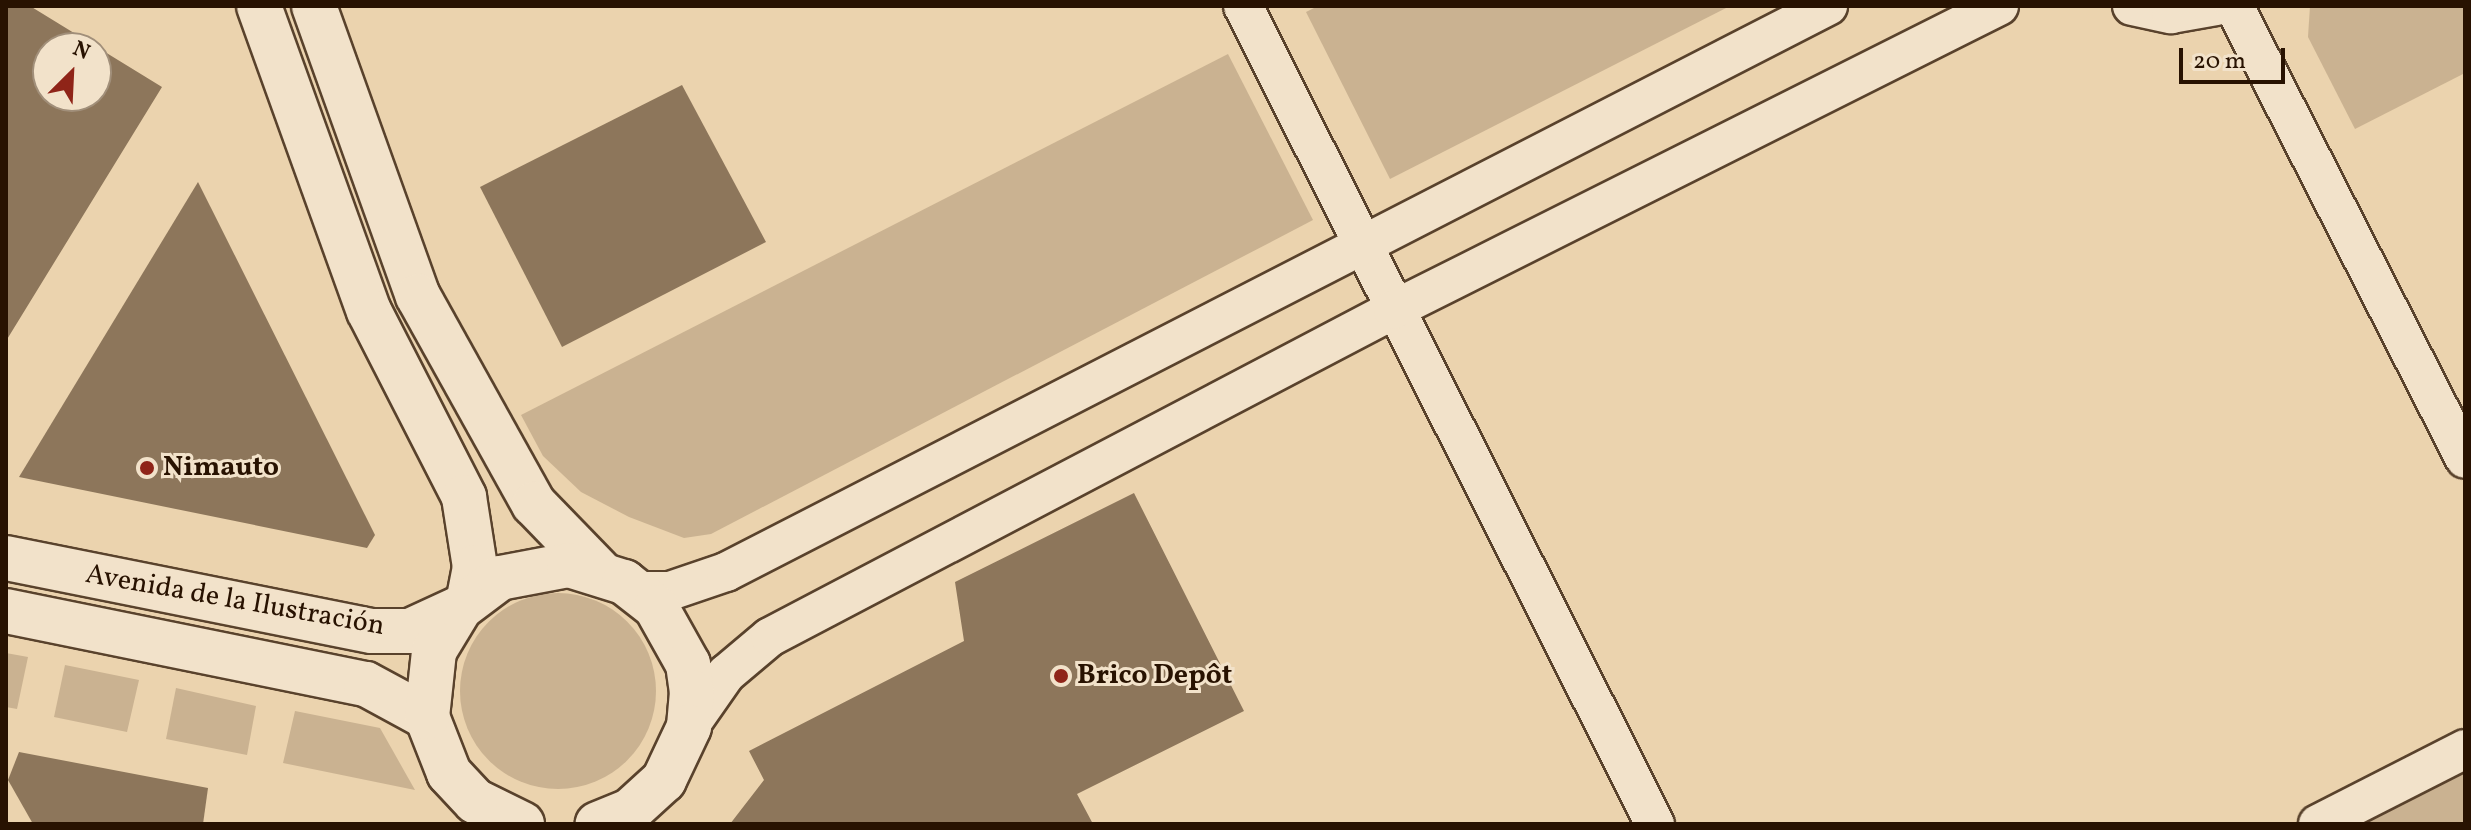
<!DOCTYPE html>
<meta charset="utf-8">
<style>
body{margin:0}
#map{position:relative;width:2471px;height:830px;overflow:hidden;background:#ebd3ae;font-family:Vollkorn,serif}
div>[style]{position:absolute}
[style*='--x']{left:calc(var(--x)*1px);top:calc(var(--y)*1px);width:calc(var(--w)*1px);rotate:calc(var(--a)*1deg)}
.green>*{inset:0;background:#cab291}
.round{border-radius:50%}
.building>*{inset:0;background:#8d765b}
.roads{filter:drop-shadow(2px 0 #59422c) drop-shadow(-2px 0 #59422c) drop-shadow(0 2px #59422c) drop-shadow(0 -2px #59422c)}
.minor>*{height:38px;margin:-19px;padding:0 19px;transform-origin:19px;border-radius:19px;background:#f2e2ca}
.tertiary>*{height:44px;margin:-22px;padding:0 22px;transform-origin:22px;border-radius:22px;background:#f2e2ca}
.dots>*{width:22px;height:22px;translate:-50% -50%;box-sizing:border-box;border:4px solid #f2e2ca;border-radius:50%}
span{translate:-50% -50%;white-space:nowrap;text-align:center;line-height:1.15;-webkit-text-stroke:6px #f2e2ca;paint-order:stroke}
.poi-label{font-size:28px;color:#281201;font-weight:700}
.left{translate:0 -50%;text-align:left}
.street-label{font-size:28px;color:#281201}
.frame{position:absolute;inset:0;border:8px solid #281201;pointer-events:none}
.north{position:absolute;left:32px;top:32px;width:80px;height:80px;box-sizing:border-box;background:#f2e2ca;border:2px solid #a18f7a;border-radius:50%;rotate:24deg;font-size:22px;font-weight:700;line-height:32px;text-align:center;color:#281201}
.north::after{content:'';display:block;margin:auto;width:28px;height:36px;background:#8f2418;clip-path:polygon(50% 0,100% 100%,50% 72%,0 100%)}
.scale{position:absolute;left:2179px;top:48px;width:106px;height:36px;box-sizing:border-box;border:4px solid #281201;border-top:0;padding-left:10px;font-size:24px;line-height:28px;white-space:nowrap;color:#281201;-webkit-text-stroke:6px #f2e2ca;paint-order:stroke}
</style>
<div id="map">
<div class="green">
<div style="clip-path:polygon(1318px 6px,1730px 6px,1390px 179px,1306px 12px)"></div>
<div style="clip-path:polygon(2310px 6px,2465px 6px,2465px 73px,2355px 129px,2308px 37px)"></div>
<div style="clip-path:polygon(1228px 54px,1313px 220px,711px 534px,684px 538px,629px 517px,581px 492px,543px 456px,521px 415px)"></div>
<div class="round" style="left:460px;top:593px;width:196px;height:196px"></div>
<div style="clip-path:polygon(6px 653px,28px 657px,17px 709px,6px 707px)"></div>
<div style="clip-path:polygon(65px 665px,139px 680px,127px 732px,54px 717px)"></div>
<div style="clip-path:polygon(176px 688px,256px 706px,247px 755px,166px 739px)"></div>
<div style="clip-path:polygon(295px 711px,380px 728px,415px 790px,283px 763px)"></div>
<div style="clip-path:polygon(2465px 772px,2465px 824px,2363px 824px)"></div>
</div>
<div class="building">
<div style="clip-path:polygon(evenodd,6px 6px,30px 6px,162px 87px,6px 341px,6px 6px,48px 48px,96px 48px,96px 96px,48px 96px,48px 48px)"></div>
<div style="clip-path:polygon(682px 85px,766px 242px,562px 347px,480px 187px)"></div>
<div style="clip-path:polygon(198px 182px,375px 535px,367px 548px,19px 477px)"></div>
<div style="clip-path:polygon(1134px 493px,1244px 711px,1077px 794px,1093px 824px,730px 824px,764px 780px,749px 751px,964px 641px,955px 582px)"></div>
<div style="clip-path:polygon(19px 752px,208px 788px,203px 824px,33px 824px,8px 780px)"></div>
</div>
<div class="roads">
<div class="minor">
<div style="--x:1243;--y:6;--w:916;--a:63.27"></div>
<div style="--x:2132;--y:6;--w:40;--a:12"></div>
<div style="--x:2171;--y:14;--w:46;--a:-10.1"></div>
<div style="--x:2234;--y:6;--w:508;--a:62.98"></div>
<div style="--x:638;--y:591;--w:32;--a:0"></div>
<div style="--x:670;--y:591;--w:59;--a:-18.7"></div>
<div style="--x:726;--y:572;--w:1239;--a:-27.19"></div>
<div style="--x:689;--y:727;--w:65;--a:-55.1"></div>
<div style="--x:726;--y:674;--w:57;--a:-40.1"></div>
<div style="--x:770;--y:637;--w:704;--a:-27.69"></div>
<div style="--x:1393;--y:310;--w:678;--a:-26.64"></div>
<div style="--x:2318;--y:824;--w:165;--a:-27"></div>
</div>
<div class="tertiary">
<div style="--x:259;--y:6;--w:324;--a:70.2"></div>
<div style="--x:369;--y:311;--w:209;--a:62.9"></div>
<div style="--x:464;--y:497;--w:71;--a:81.1"></div>
<div style="--x:475;--y:567;--w:33;--a:101"></div>
<div style="--x:314;--y:6;--w:308;--a:70.3"></div>
<div style="--x:418;--y:296;--w:238;--a:60.9"></div>
<div style="--x:534;--y:504;--w:93;--a:45.9"></div>
<div style="--x:6;--y:558;--w:373;--a:11.3"></div>
<div style="--x:372;--y:631;--w:38;--a:0"></div>
<div style="--x:410;--y:631;--w:55;--a:-24.7"></div>
<div style="--x:6;--y:611;--w:367;--a:11.5"></div>
<div style="--x:366;--y:684;--w:69;--a:28.4"></div>
<div style="--x:522;--y:824;--w:52;--a:-153.9"></div>
<div style="--x:475;--y:801;--w:38;--a:-133"></div>
<div style="--x:449;--y:773;--w:60;--a:-111.4"></div>
<div style="--x:427;--y:717;--w:66;--a:-83.9"></div>
<div style="--x:434;--y:651;--w:50;--a:-58.8"></div>
<div style="--x:460;--y:608;--w:50;--a:-36.9"></div>
<div style="--x:500;--y:578;--w:70;--a:-10.7"></div>
<div style="--x:569;--y:565;--w:58;--a:17.2"></div>
<div style="--x:624;--y:582;--w:41;--a:38"></div>
<div style="--x:656;--y:607;--w:65;--a:60.7"></div>
<div style="--x:688;--y:664;--w:28;--a:82"></div>
<div style="--x:692;--y:692;--w:35;--a:95"></div>
<div style="--x:689;--y:727;--w:59;--a:115.3"></div>
<div style="--x:664;--y:780;--w:46;--a:137.6"></div>
<div style="--x:630;--y:811;--w:35;--a:158"></div>
</div>
</div>
<div class="dots">
<div style="left:147px;top:468px;background:#8f2418"></div>
<div style="left:1061px;top:676px;background:#8f2418"></div>
</div>
<div class="poi-label">
<span class="left" style="left:163px;top:468px">Nimauto</span>
<span class="left" style="left:1077px;top:676px">Brico Depôt</span>
</div>
<div class="street-label">
<span style="left:235px;top:601px;rotate:10deg">Avenida de la Ilustración</span>
</div>
<div class="frame"></div>
<div class="north">N</div>
<div class="scale">20 m</div>
</div>
